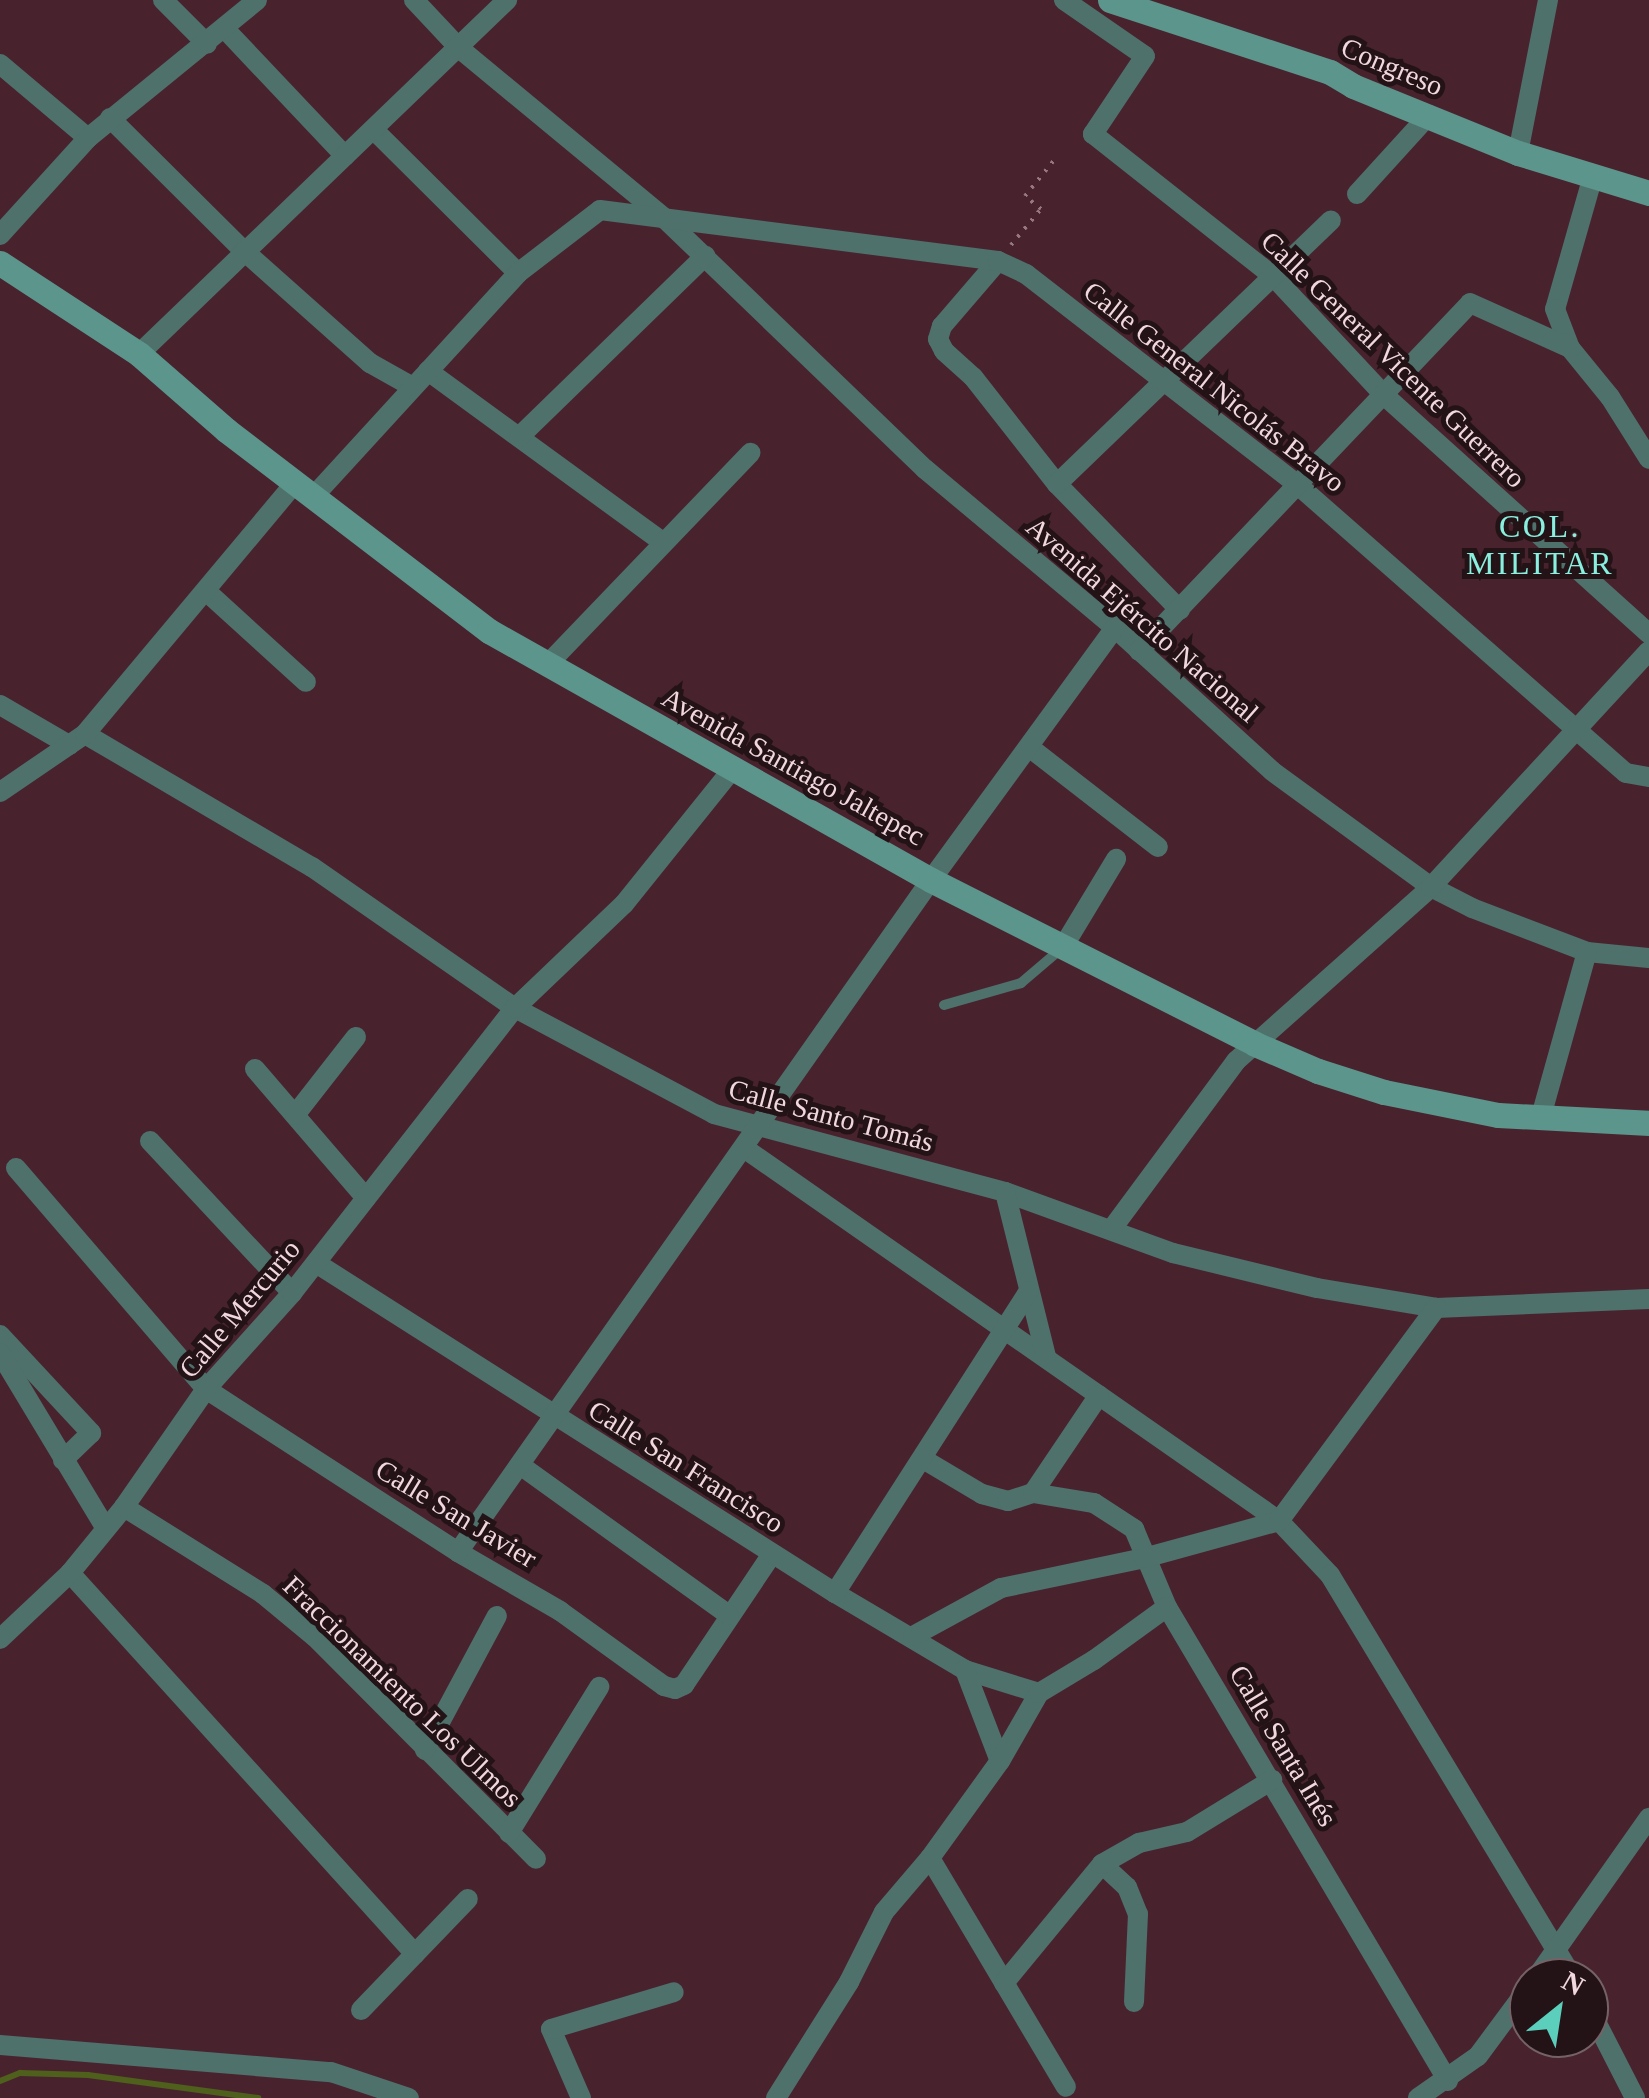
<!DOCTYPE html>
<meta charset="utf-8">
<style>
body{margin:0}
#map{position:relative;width:1649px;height:2098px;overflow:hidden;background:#48232e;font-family:Georgia,serif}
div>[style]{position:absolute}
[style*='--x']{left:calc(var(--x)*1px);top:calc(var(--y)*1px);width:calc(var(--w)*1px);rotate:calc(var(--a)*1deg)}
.stream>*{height:6px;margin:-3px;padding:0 3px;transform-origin:3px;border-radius:3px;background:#4f5f1c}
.path>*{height:4px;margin-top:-2px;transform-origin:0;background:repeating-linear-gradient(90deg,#977880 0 2.5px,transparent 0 10.5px)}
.lane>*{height:10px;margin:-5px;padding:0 5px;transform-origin:5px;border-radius:5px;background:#4e716b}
.street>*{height:20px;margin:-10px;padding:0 10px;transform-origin:10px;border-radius:10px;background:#4e716b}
.secondary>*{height:25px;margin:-12.5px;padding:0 12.5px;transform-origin:12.5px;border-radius:12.5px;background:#5c958b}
span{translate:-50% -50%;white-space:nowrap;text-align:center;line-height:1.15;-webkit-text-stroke:10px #231317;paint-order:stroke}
.street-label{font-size:28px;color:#f1d8de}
.quarter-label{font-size:32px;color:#89f0df;letter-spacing:2.5px}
.north{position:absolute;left:1509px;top:1958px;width:100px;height:100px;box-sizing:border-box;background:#231317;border:2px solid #756267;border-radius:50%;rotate:30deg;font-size:28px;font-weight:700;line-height:40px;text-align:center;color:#f1d8de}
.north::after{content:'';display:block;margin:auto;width:35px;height:45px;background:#5bcebc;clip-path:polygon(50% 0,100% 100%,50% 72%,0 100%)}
</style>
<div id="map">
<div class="stream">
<div style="--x:0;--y:2081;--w:22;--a:-22"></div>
<div style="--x:20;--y:2073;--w:68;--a:1.7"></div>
<div style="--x:88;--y:2075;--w:172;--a:7.7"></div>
</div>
<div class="path">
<div style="--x:1011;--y:245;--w:47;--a:-50.2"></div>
<div style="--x:1041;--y:209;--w:21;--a:-141"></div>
<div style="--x:1025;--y:196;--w:48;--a:-51"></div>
</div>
<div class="lane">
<div style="--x:944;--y:1005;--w:80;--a:-15.9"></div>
<div style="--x:1021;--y:983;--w:54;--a:-40.5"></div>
</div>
<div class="street">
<div style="--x:163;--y:0;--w:62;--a:45"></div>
<div style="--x:414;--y:0;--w:66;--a:46.8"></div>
<div style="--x:459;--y:48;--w:265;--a:39.6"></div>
<div style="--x:663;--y:217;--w:364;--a:43.9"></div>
<div style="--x:925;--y:469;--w:248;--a:39.9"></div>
<div style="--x:1115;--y:628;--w:212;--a:42.3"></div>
<div style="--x:1272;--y:771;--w:197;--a:36.1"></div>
<div style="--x:1431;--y:887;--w:46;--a:27.1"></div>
<div style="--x:1472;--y:908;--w:123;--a:20.9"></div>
<div style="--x:1587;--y:952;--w:62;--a:5.5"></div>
<div style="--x:1064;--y:0;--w:98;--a:34.7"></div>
<div style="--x:1145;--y:56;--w:94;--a:123.7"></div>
<div style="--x:1093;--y:134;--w:229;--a:38.3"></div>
<div style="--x:1273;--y:276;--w:164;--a:47"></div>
<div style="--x:1385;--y:396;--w:355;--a:42"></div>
<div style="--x:224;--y:28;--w:176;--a:46.6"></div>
<div style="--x:0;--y:64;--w:115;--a:40.1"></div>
<div style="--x:110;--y:118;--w:187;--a:44.8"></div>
<div style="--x:243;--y:250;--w:170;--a:41.7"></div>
<div style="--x:370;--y:363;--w:49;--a:29.2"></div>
<div style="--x:374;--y:130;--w:203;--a:44.8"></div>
<div style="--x:1518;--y:153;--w:156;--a:-78.9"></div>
<div style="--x:1593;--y:176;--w:138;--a:105.9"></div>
<div style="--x:1555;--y:309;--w:42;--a:69"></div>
<div style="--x:1570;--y:348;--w:63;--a:50.8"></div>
<div style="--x:1610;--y:397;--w:73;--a:57.8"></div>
<div style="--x:1357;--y:194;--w:107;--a:-47.7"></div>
<div style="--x:0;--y:235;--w:131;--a:-47.8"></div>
<div style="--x:88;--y:138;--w:218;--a:-39.2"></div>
<div style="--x:998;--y:261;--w:86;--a:130.7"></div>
<div style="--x:942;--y:326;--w:14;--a:107"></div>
<div style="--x:938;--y:339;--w:13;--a:63"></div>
<div style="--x:944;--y:351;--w:39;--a:42"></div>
<div style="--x:973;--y:377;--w:136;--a:51.9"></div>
<div style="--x:1057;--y:484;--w:176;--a:45.7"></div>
<div style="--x:139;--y:354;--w:511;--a:-43.89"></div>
<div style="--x:428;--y:371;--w:288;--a:36.1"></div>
<div style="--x:519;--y:437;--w:260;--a:-44.2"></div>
<div style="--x:1057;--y:484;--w:380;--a:-43.9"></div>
<div style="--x:312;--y:498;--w:305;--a:-47.5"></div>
<div style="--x:518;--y:273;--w:103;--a:-37.5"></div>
<div style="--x:600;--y:210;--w:401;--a:7.3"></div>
<div style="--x:998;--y:261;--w:31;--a:25"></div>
<div style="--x:1026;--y:274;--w:346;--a:37.8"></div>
<div style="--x:1299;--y:486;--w:435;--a:41.3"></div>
<div style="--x:1626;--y:773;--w:23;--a:10"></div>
<div style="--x:206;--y:591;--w:135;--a:42.3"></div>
<div style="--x:1139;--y:651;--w:480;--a:-46.4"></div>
<div style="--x:1470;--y:303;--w:110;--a:24.2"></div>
<div style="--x:547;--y:665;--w:294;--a:-46.2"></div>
<div style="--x:0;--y:705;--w:80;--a:30.1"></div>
<div style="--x:85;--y:734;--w:263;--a:30.4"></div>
<div style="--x:312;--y:867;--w:247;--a:34.8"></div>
<div style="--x:515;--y:1008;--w:225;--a:28"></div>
<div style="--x:714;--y:1114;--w:301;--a:15"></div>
<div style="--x:1005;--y:1192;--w:179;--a:20"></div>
<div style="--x:1173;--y:1253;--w:148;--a:13.7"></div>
<div style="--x:1317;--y:1288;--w:121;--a:9.5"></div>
<div style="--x:1436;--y:1308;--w:213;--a:-2.4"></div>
<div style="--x:1029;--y:747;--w:163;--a:37.8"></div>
<div style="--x:0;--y:792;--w:103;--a:-34.3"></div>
<div style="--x:85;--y:734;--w:326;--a:-50.1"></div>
<div style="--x:1063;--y:947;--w:103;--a:-58.9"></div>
<div style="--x:255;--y:1069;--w:170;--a:49.3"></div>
<div style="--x:295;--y:1115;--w:99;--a:-52"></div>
<div style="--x:1540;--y:1120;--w:174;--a:-74.4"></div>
<div style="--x:150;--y:1141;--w:208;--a:46.9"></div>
<div style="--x:744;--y:1148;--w:652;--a:34.88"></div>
<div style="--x:1279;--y:1521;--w:74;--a:46.6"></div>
<div style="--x:1330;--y:1575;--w:471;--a:58.9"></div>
<div style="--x:16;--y:1168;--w:291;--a:49.3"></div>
<div style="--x:206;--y:1389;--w:300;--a:32.9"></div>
<div style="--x:458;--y:1552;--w:118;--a:30"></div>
<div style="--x:560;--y:1611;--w:128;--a:35.8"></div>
<div style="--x:664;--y:1686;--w:11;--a:15"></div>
<div style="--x:675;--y:1689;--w:10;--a:-24"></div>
<div style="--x:684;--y:1685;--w:158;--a:-56.1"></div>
<div style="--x:1005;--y:1192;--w:170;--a:76"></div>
<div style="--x:1111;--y:1230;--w:210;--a:-53.5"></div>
<div style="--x:1236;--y:1061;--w:261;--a:-41.7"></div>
<div style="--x:1431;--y:887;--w:321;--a:-47.3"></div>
<div style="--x:316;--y:1263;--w:615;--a:32.45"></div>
<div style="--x:835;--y:1593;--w:151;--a:30.6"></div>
<div style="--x:965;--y:1670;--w:77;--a:17.3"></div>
<div style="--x:0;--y:1335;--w:134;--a:47.1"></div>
<div style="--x:91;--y:1433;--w:39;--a:136"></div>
<div style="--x:0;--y:1353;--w:203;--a:58.9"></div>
<div style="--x:923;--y:1459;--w:69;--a:30.7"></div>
<div style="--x:982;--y:1494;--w:27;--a:15"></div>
<div style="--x:1008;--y:1501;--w:26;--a:-18"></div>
<div style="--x:1033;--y:1493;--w:62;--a:9.3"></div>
<div style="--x:1094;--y:1503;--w:48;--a:33"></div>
<div style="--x:1134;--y:1529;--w:85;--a:67.1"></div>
<div style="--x:1167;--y:1607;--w:551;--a:59.34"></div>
<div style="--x:520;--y:1465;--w:257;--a:35.7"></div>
<div style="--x:1033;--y:1493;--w:118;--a:-56"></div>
<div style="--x:124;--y:1507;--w:164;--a:32"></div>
<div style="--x:263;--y:1594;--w:67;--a:39.6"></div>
<div style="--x:315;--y:1637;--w:313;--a:45.1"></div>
<div style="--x:458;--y:1552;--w:822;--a:-54.86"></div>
<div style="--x:931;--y:880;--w:312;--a:-53.9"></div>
<div style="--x:70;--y:1573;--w:514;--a:47.84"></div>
<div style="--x:835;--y:1593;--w:359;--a:-57.3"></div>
<div style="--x:913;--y:1636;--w:100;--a:-28.6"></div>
<div style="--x:1001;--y:1588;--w:146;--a:-11.8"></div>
<div style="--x:1144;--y:1558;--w:140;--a:-15.3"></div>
<div style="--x:1279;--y:1521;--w:265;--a:-53.6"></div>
<div style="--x:0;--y:1639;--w:96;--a:-43.3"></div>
<div style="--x:70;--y:1573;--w:85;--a:-50.7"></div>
<div style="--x:124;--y:1507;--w:144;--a:-55.2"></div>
<div style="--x:206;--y:1389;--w:129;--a:-48.1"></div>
<div style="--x:292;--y:1293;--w:362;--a:-52"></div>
<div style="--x:515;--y:1008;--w:151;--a:-43.7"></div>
<div style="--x:624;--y:904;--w:176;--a:-51.2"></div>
<div style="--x:965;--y:1670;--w:97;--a:69"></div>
<div style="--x:425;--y:1750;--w:152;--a:-61.8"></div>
<div style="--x:509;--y:1833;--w:172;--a:-58.3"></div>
<div style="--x:930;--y:1858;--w:266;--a:59.3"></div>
<div style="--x:1102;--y:1864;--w:34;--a:43"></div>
<div style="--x:1127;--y:1887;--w:29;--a:68"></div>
<div style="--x:1138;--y:1914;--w:88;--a:92.6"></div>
<div style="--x:1536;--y:1978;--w:196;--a:-54.8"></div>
<div style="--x:1004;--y:1983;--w:154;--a:-50.5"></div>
<div style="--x:1102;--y:1864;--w:43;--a:-29.6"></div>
<div style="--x:1139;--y:1843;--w:49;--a:-12.9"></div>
<div style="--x:1187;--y:1832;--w:100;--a:-31.5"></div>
<div style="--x:1589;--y:2008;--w:101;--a:62.9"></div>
<div style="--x:361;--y:2010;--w:154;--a:-46.1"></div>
<div style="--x:0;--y:2045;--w:332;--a:4.7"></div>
<div style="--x:331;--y:2072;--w:82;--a:18.4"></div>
<div style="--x:581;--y:2098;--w:75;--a:-113.5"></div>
<div style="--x:551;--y:2029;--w:128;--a:-16.7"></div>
<div style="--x:776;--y:2098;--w:137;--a:-57.8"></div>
<div style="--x:849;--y:1982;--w:78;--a:-63.4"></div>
<div style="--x:884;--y:1912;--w:71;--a:-49.6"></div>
<div style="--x:930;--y:1858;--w:120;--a:-54.2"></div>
<div style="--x:1000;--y:1761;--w:78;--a:-60.2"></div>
<div style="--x:1039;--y:1693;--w:64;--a:-31"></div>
<div style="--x:1094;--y:1660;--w:90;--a:-36"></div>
<div style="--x:1418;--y:2098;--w:73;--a:-35"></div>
<div style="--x:1478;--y:2056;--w:86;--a:-53.5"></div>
</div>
<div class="secondary">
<div style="--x:1110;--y:0;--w:231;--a:18.1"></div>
<div style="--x:1330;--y:72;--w:27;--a:31"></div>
<div style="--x:1353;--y:86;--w:178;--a:22.1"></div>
<div style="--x:1518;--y:153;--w:137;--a:17"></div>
<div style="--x:0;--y:263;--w:166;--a:33.2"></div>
<div style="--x:139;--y:354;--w:116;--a:41.1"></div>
<div style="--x:226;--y:430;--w:331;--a:37.4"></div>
<div style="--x:489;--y:631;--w:507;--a:29.39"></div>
<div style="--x:931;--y:880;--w:363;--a:26.8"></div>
<div style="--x:1255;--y:1044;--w:69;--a:23.2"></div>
<div style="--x:1318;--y:1071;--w:69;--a:17.7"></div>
<div style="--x:1384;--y:1092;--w:116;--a:11.4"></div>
<div style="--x:1498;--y:1115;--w:151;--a:3"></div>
</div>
<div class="street-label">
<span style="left:1392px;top:67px;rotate:23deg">Congreso</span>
<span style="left:1393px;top:360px;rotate:44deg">Calle General Vicente Guerrero</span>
<span style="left:1214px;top:387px;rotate:38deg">Calle General Nicolás Bravo</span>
<span style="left:1142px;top:620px;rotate:41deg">Avenida Ejército Nacional</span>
<span style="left:793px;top:767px;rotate:29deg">Avenida Santiago Jaltepec</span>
<span style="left:831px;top:1116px;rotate:15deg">Calle Santo Tomás</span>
<span style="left:240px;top:1309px;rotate:-50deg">Calle Mercurio</span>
<span style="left:686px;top:1467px;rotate:32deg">Calle San Francisco</span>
<span style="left:456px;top:1514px;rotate:31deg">Calle San Javier</span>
<span style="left:402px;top:1692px;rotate:44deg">Fraccionamiento Los Ulmos</span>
<span style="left:1283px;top:1746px;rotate:59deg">Calle Santa Inés</span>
</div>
<div class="quarter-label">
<span style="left:1540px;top:545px">COL.<br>MILITAR</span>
</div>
<div class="north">N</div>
</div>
